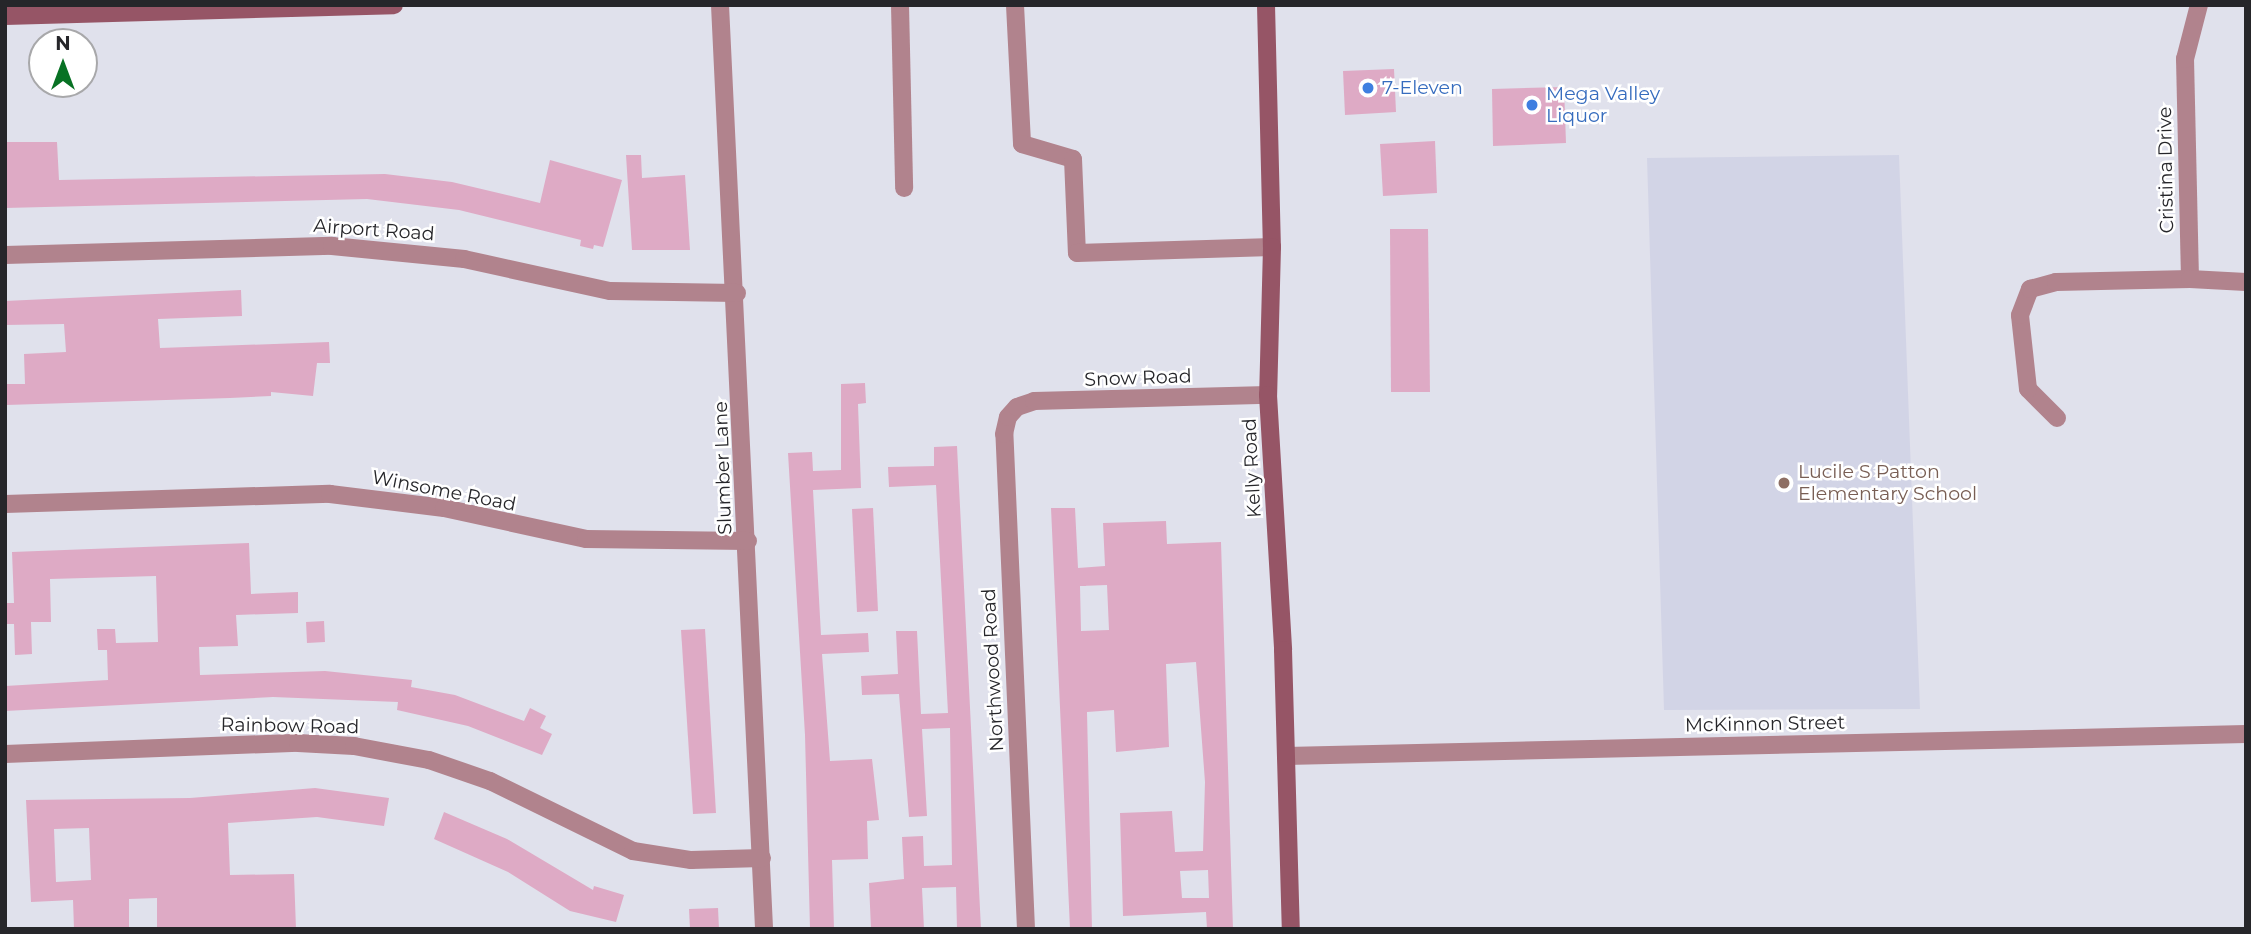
<!DOCTYPE html>
<style>
body{margin:0}
#map{position:relative;width:2251px;height:934px;overflow:hidden;background:#e0e1ec;font-family:Montserrat,sans-serif}
div>[style]{position:absolute}
[style*='--x']{left:calc(var(--x)*1px);top:calc(var(--y)*1px);width:calc(var(--w)*1px);rotate:calc(var(--a)*1deg)}
.built>*{inset:0;background:#d2d4e6}
.building>*{inset:0;background:#deaac5}
.street>*{height:18px;margin:-9px;padding:0 9px;transform-origin:9px;border-radius:9px;background:#b1838d}
.secondary>*{height:18px;margin:-9px;padding:0 9px;transform-origin:9px;border-radius:9px;background:#965566}
.dots>*{width:19px;height:19px;translate:-50% -50%;box-sizing:border-box;border:4px solid #fff;border-radius:50%}
span{translate:-50% -50%;white-space:nowrap;text-align:center;line-height:1.15;-webkit-text-stroke:5px #fff;paint-order:stroke}
.shop-label{font-size:19px;color:#366cbe}
.left{translate:0 -50%;text-align:left}
.street-label{font-size:19px;color:#26262a}
.education-label{font-size:19px;color:#785e54}
.frame{position:absolute;inset:0;border:7px solid #26262a;pointer-events:none}
.north{position:absolute;left:28px;top:28px;width:70px;height:70px;box-sizing:border-box;background:#fff;border:2px solid #a8a8aa;border-radius:50%;rotate:0deg;font-size:19px;font-weight:700;line-height:28px;text-align:center;color:#26262a}
.north::after{content:'';display:block;margin:auto;width:24px;height:32px;background:#087224;clip-path:polygon(50% 0,100% 100%,50% 72%,0 100%)}
</style>
<div id="map">
<div class="built">
<div style="clip-path:polygon(1899px 155px,1920px 709px,1664px 710px,1647px 158px)"></div>
</div>
<div class="building">
<div style="clip-path:polygon(1394px 69px,1396px 112px,1345px 115px,1343px 71px)"></div>
<div style="clip-path:polygon(1564px 87px,1566px 143px,1493px 146px,1492px 89px)"></div>
<div style="clip-path:polygon(1435px 141px,1437px 193px,1383px 196px,1380px 144px)"></div>
<div style="clip-path:polygon(5px 142px,57px 142px,59px 180px,385px 174px,452px 182px,540px 203px,550px 160px,622px 180px,603px 247px,594px 245px,593px 249px,580px 246px,581px 240px,459px 210px,367px 199px,5px 208px)"></div>
<div style="clip-path:polygon(626px 155px,641px 155px,642px 178px,685px 175px,690px 250px,632px 250px)"></div>
<div style="clip-path:polygon(1390px 229px,1428px 229px,1430px 392px,1391px 392px)"></div>
<div style="clip-path:polygon(241px 290px,242px 316px,158px 319px,160px 348px,329px 342px,330px 363px,317px 363px,313px 396px,271px 392px,271px 396px,230px 398px,6px 405px,5px 384px,25px 384px,24px 354px,66px 352px,64px 324px,5px 325px,5px 301px)"></div>
<div style="clip-path:polygon(865px 383px,866px 403px,858px 404px,861px 488px,813px 490px,821px 635px,868px 633px,869px 652px,822px 654px,830px 761px,872px 759px,879px 820px,867px 821px,868px 859px,832px 860px,834px 929px,810px 929px,805px 735px,788px 453px,812px 452px,813px 471px,841px 470px,841px 384px)"></div>
<div style="clip-path:polygon(957px 446px,981px 929px,957px 929px,956px 887px,922px 888px,924px 929px,871px 929px,869px 883px,904px 879px,902px 837px,923px 836px,924px 866px,952px 865px,950px 728px,922px 729px,927px 816px,909px 817px,899px 694px,862px 695px,861px 676px,898px 674px,896px 631px,917px 631px,921px 714px,948px 713px,936px 485px,889px 487px,888px 467px,934px 466px,934px 447px)"></div>
<div style="clip-path:polygon(873px 508px,878px 611px,857px 612px,852px 509px)"></div>
<div style="clip-path:polygon(evenodd,1051px 508px,1075px 508px,1078px 568px,1105px 566px,1103px 523px,1166px 521px,1167px 544px,1221px 542px,1233px 929px,1207px 929px,1206px 912px,1123px 916px,1120px 813px,1172px 811px,1175px 852px,1203px 851px,1205px 782px,1196px 662px,1166px 664px,1169px 747px,1116px 752px,1114px 710px,1087px 712px,1092px 929px,1070px 929px,1051px 508px,1107px 585px,1109px 630px,1081px 631px,1080px 586px,1107px 585px,1051px 508px,1208px 870px,1209px 898px,1182px 898px,1180px 871px,1208px 870px)"></div>
<div style="clip-path:polygon(249px 543px,251px 594px,298px 592px,298px 613px,236px 615px,238px 646px,199px 647px,200px 675px,325px 671px,412px 680px,411px 687px,455px 695px,524px 721px,530px 708px,546px 716px,540px 728px,552px 734px,542px 755px,468px 726px,397px 710px,398px 702px,273px 697px,5px 711px,5px 686px,108px 680px,107px 650px,98px 650px,97px 629px,115px 629px,116px 643px,158px 642px,156px 576px,50px 579px,51px 622px,31px 622px,32px 654px,15px 655px,14px 624px,5px 624px,5px 603px,14px 603px,12px 552px)"></div>
<div style="clip-path:polygon(324px 621px,325px 642px,307px 643px,306px 622px)"></div>
<div style="clip-path:polygon(705px 629px,716px 813px,693px 814px,681px 630px)"></div>
<div style="clip-path:polygon(evenodd,315px 788px,389px 798px,384px 826px,317px 817px,228px 823px,230px 875px,294px 874px,296px 929px,157px 929px,157px 898px,129px 899px,129px 929px,74px 929px,73px 900px,31px 902px,26px 800px,190px 798px,315px 788px,89px 828px,91px 880px,56px 882px,54px 829px,89px 828px)"></div>
<div style="clip-path:polygon(444px 812px,507px 839px,593px 890px,594px 886px,624px 895px,616px 922px,570px 911px,508px 872px,434px 839px)"></div>
<div style="clip-path:polygon(718px 908px,719px 929px,690px 929px,689px 909px)"></div>
</div>
<div class="street">
<div style="--x:720;--y:5;--w:925;--a:87.27"></div>
<div style="--x:900;--y:5;--w:183;--a:88.7"></div>
<div style="--x:1015;--y:5;--w:139;--a:87.1"></div>
<div style="--x:1022;--y:144;--w:53;--a:16.4"></div>
<div style="--x:1073;--y:159;--w:94;--a:87.6"></div>
<div style="--x:1077;--y:253;--w:195;--a:-1.8"></div>
<div style="--x:5;--y:255;--w:327;--a:-1.6"></div>
<div style="--x:332;--y:246;--w:133;--a:5.6"></div>
<div style="--x:464;--y:259;--w:149;--a:12.4"></div>
<div style="--x:610;--y:291;--w:127;--a:0.9"></div>
<div style="--x:2190;--y:279;--w:220;--a:-91.3"></div>
<div style="--x:2185;--y:59;--w:56;--a:-75.5"></div>
<div style="--x:2057;--y:418;--w:41;--a:-135"></div>
<div style="--x:2028;--y:389;--w:74;--a:-96.2"></div>
<div style="--x:2020;--y:315;--w:28;--a:-69"></div>
<div style="--x:2030;--y:289;--w:27;--a:-15"></div>
<div style="--x:2056;--y:282;--w:134;--a:-1.3"></div>
<div style="--x:2190;--y:279;--w:56;--a:3.1"></div>
<div style="--x:5;--y:504;--w:325;--a:-1.8"></div>
<div style="--x:330;--y:494;--w:115;--a:7"></div>
<div style="--x:444;--y:508;--w:145;--a:12.3"></div>
<div style="--x:586;--y:539;--w:162;--a:0.7"></div>
<div style="--x:5;--y:754;--w:293;--a:-2.2"></div>
<div style="--x:298;--y:743;--w:56;--a:3.1"></div>
<div style="--x:354;--y:746;--w:76;--a:10.6"></div>
<div style="--x:429;--y:760;--w:65;--a:19"></div>
<div style="--x:490;--y:781;--w:159;--a:26.1"></div>
<div style="--x:633;--y:851;--w:59;--a:8.8"></div>
<div style="--x:691;--y:860;--w:71;--a:-1.6"></div>
<div style="--x:1286;--y:756;--w:960;--a:-1.31"></div>
<div style="--x:1026;--y:929;--w:495;--a:-92.5"></div>
<div style="--x:1004;--y:434;--w:17;--a:-77"></div>
<div style="--x:1008;--y:417;--w:13;--a:-48"></div>
<div style="--x:1017;--y:407;--w:18;--a:-19"></div>
<div style="--x:1034;--y:401;--w:234;--a:-1.5"></div>
</div>
<div class="secondary">
<div style="--x:1266;--y:5;--w:242;--a:88.6"></div>
<div style="--x:1272;--y:247;--w:148;--a:91.5"></div>
<div style="--x:1268;--y:395;--w:255;--a:86.6"></div>
<div style="--x:1283;--y:650;--w:279;--a:88.4"></div>
<div style="--x:5;--y:16;--w:389;--a:-1.6"></div>
</div>
<div class="dots">
<div style="left:1368px;top:88px;background:#3f7fe0"></div>
<div style="left:1532px;top:105px;background:#3f7fe0"></div>
<div style="left:1784px;top:483px;background:#8d6e63"></div>
</div>
<div class="shop-label">
<span class="left" style="left:1382px;top:88px">7-Eleven</span>
<span class="left" style="left:1546px;top:105px">Mega Valley<br>Liquor</span>
</div>
<div class="street-label">
<span style="left:2166px;top:170px;rotate:-91deg">Cristina Drive</span>
<span style="left:374px;top:230px;rotate:4deg">Airport Road</span>
<span style="left:1138px;top:378px;rotate:-2deg">Snow Road</span>
<span style="left:723px;top:468px;rotate:-92deg">Slumber Lane</span>
<span style="left:1252px;top:468px;rotate:-93deg">Kelly Road</span>
<span style="left:444px;top:491px;rotate:11deg">Winsome Road</span>
<span style="left:993px;top:670px;rotate:-93deg">Northwood Road</span>
<span style="left:1765px;top:724px;rotate:-1deg">McKinnon Street</span>
<span style="left:290px;top:726px;rotate:1deg">Rainbow Road</span>
</div>
<div class="education-label">
<span class="left" style="left:1798px;top:483px">Lucile S Patton<br>Elementary School</span>
</div>
<div class="frame"></div>
<div class="north">N</div>
</div>
